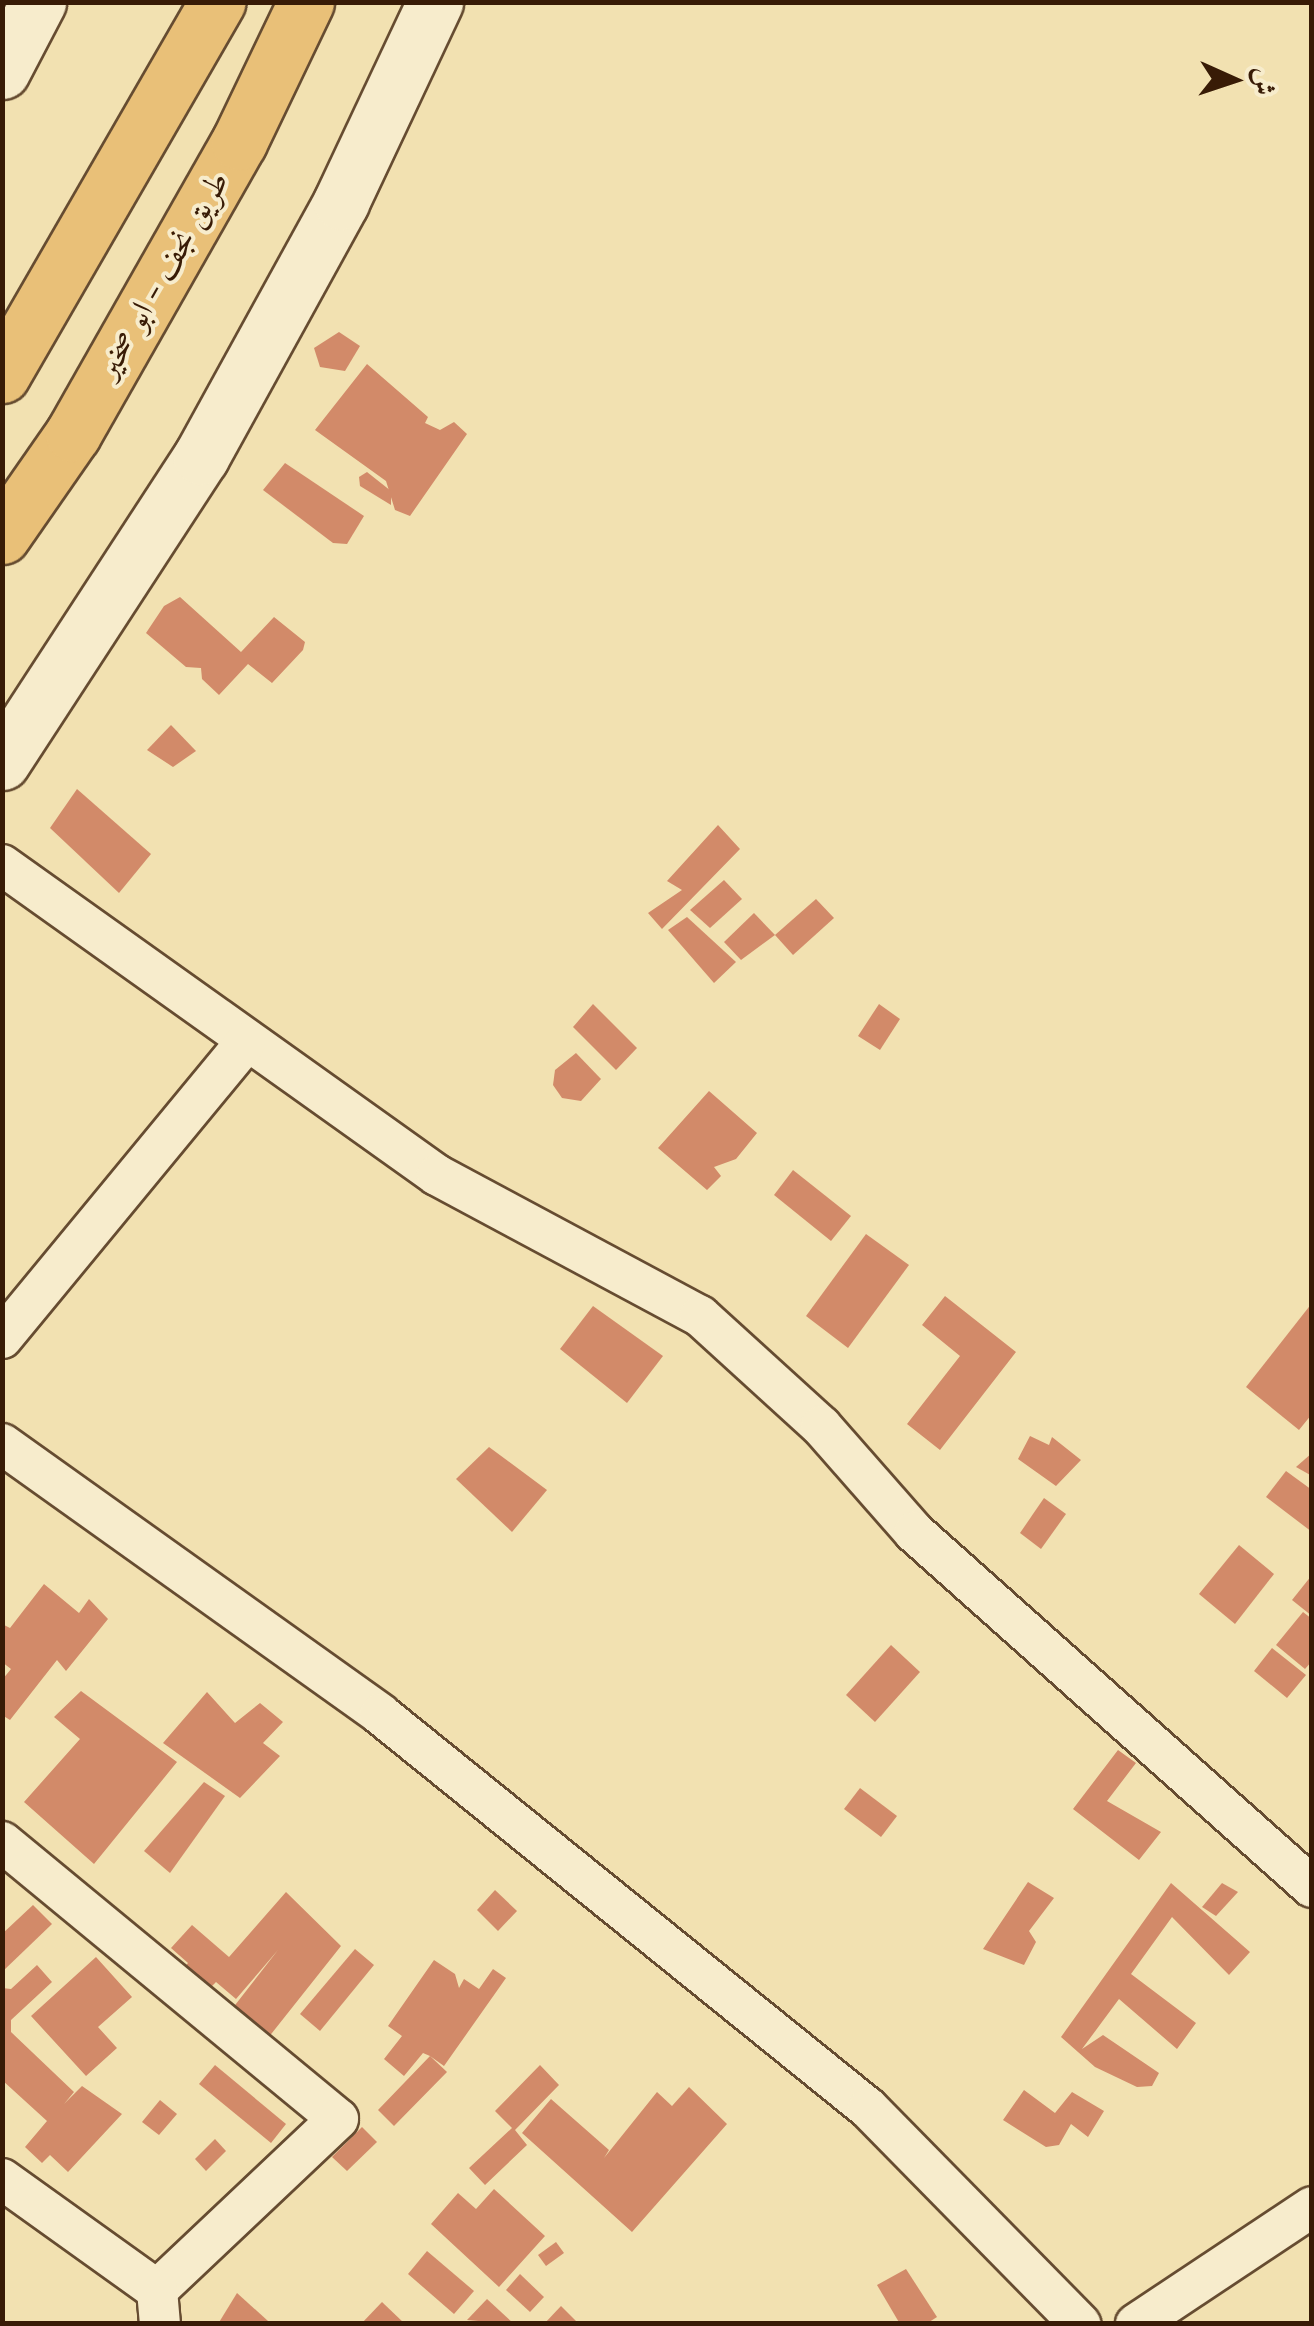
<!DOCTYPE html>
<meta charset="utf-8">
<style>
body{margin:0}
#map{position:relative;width:1314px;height:2326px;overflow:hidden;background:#f2e1b1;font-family:Cardo,Amiri,serif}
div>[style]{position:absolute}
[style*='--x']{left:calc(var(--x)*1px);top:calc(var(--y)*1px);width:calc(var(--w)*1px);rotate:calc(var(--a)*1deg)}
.building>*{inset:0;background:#d28a69}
.roads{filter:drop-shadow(2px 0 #664c31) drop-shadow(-2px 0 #664c31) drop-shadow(0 2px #664c31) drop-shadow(0 -2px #664c31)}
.street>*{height:40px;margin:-20px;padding:0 20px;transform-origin:20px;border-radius:20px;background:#f7eccc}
.secondary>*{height:55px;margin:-27.5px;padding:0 27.5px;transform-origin:27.5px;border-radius:27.5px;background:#f7eccc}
.highway>*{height:55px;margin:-27.5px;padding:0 27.5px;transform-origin:27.5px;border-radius:27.5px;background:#e9c078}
span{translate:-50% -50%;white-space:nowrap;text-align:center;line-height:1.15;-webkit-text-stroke:8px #f7eccc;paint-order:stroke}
.street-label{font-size:32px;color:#381b06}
.frame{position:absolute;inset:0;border:5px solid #381b06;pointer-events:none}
.north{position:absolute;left:1184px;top:30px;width:100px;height:100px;-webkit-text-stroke:8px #f7eccc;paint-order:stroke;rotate:93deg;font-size:28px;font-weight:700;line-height:40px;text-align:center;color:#381b06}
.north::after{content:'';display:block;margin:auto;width:35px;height:45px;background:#381b06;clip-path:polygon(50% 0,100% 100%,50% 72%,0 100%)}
</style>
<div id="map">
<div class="building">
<div style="clip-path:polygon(339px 332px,360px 346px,345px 371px,320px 367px,314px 348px)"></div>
<div style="clip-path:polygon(367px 364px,428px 417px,425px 423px,440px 430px,454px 422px,467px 434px,410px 516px,395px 510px,386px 481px,315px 430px)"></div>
<div style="clip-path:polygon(285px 463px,364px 516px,347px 544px,333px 543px,263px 490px)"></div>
<div style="clip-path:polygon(367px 472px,391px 491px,391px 505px,360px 486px,359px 477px)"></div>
<div style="clip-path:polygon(180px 597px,241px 652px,274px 617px,305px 642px,303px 650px,272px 683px,248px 664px,219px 695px,202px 679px,201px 668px,186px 667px,146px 633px,164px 606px)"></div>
<div style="clip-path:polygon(171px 725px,196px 751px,173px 767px,147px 750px)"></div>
<div style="clip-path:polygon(77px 789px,151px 854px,119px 893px,50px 828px)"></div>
<div style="clip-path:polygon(718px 825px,740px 849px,662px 929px,648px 913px,682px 890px,667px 881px)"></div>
<div style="clip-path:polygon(724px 880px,742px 899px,710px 928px,690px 910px)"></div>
<div style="clip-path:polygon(816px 899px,834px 918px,793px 955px,775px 935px)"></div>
<div style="clip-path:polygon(754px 913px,775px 935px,741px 960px,724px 942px)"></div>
<div style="clip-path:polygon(687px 917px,736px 962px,714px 983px,668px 930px)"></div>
<div style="clip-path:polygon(593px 1004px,637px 1048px,616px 1070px,573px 1027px)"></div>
<div style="clip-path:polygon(879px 1004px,900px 1019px,880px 1050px,858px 1036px)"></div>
<div style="clip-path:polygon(576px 1053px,601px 1079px,581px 1101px,562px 1098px,553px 1085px,555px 1070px)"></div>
<div style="clip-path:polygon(709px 1091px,757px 1133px,736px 1159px,714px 1167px,721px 1176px,707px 1190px,658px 1148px)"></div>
<div style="clip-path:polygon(793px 1170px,851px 1216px,831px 1241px,774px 1195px)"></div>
<div style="clip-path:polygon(866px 1234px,909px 1265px,848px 1348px,806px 1316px)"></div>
<div style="clip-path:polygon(945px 1296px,1016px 1352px,940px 1450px,907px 1424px,960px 1356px,922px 1325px)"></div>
<div style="clip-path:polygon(1312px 1303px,1312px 1414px,1299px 1430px,1246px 1387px)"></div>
<div style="clip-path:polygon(593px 1306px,663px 1356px,627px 1403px,560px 1349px)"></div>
<div style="clip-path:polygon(1030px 1436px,1049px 1445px,1052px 1437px,1081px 1460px,1056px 1486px,1018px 1459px)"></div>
<div style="clip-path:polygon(489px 1447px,547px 1490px,512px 1532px,456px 1479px)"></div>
<div style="clip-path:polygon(1312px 1453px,1312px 1476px,1296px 1467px)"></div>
<div style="clip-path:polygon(1286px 1471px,1312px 1490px,1312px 1532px,1266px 1497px)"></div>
<div style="clip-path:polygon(1044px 1498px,1066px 1514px,1041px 1549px,1020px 1533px)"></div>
<div style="clip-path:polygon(1239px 1545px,1274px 1574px,1235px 1624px,1199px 1594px)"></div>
<div style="clip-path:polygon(1312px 1575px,1312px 1616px,1292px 1600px)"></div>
<div style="clip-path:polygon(44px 1584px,79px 1613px,89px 1599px,108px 1619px,66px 1671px,57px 1660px,10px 1720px,2px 1715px,2px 1680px,11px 1669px,2px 1662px,2px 1624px,10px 1628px)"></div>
<div style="clip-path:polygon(1303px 1612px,1312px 1619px,1312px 1661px,1305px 1669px,1276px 1645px)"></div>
<div style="clip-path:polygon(891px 1645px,920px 1672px,875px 1722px,846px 1695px)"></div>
<div style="clip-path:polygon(1272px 1648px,1306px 1675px,1287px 1698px,1254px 1671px)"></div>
<div style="clip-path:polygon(81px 1691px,177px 1762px,94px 1864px,24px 1802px,80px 1739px,54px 1717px)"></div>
<div style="clip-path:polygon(207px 1692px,235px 1723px,260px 1703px,283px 1722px,263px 1743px,280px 1756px,240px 1798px,163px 1743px)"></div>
<div style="clip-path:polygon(1118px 1750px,1136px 1763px,1107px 1801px,1161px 1832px,1139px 1860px,1073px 1809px)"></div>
<div style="clip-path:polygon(204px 1782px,225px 1796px,170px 1873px,144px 1851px)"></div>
<div style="clip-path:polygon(860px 1788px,897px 1816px,881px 1837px,844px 1809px)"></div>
<div style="clip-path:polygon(1028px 1882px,1054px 1898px,1029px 1931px,1036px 1942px,1024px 1965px,983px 1949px)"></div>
<div style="clip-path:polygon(1171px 1883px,1250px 1952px,1229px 1975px,1172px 1917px,1131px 1974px,1196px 2023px,1177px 2049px,1119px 1999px,1082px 2049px,1103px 2035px,1159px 2073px,1152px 2086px,1137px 2087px,1095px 2067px,1061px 2037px)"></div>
<div style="clip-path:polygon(1222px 1883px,1238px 1892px,1216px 1916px,1202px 1907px)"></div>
<div style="clip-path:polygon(495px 1890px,517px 1911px,498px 1931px,477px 1910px)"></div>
<div style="clip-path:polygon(286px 1892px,341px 1946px,268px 2038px,232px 2009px,278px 1950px,236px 1999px,216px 1982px,202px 1996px,178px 1975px,188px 1963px,171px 1948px,192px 1925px,229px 1957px)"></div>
<div style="clip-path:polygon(33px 1905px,52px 1924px,2px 1972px,2px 1934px)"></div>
<div style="clip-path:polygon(355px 1949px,374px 1965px,320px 2031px,300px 2014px)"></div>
<div style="clip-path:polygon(96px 1957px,132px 1997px,98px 2027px,117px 2048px,86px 2076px,31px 2016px)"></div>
<div style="clip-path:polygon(434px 1960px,455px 1974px,459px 1988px,464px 1979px,479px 1989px,493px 1969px,506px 1978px,444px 2066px,430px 2056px,447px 2072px,394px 2126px,378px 2110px,430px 2056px,423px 2053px,404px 2076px,384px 2059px,402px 2036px,388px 2026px)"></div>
<div style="clip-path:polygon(37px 1965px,52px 1982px,11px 2020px,11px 2032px,74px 2092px,64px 2104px,82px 2086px,122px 2114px,68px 2172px,50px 2155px,42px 2163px,25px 2147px,47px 2121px,2px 2080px,2px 1988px,11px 1989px)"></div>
<div style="clip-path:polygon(215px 2065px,286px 2124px,271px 2143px,199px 2084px)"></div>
<div style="clip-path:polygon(540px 2065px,559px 2085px,515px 2130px,527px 2145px,485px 2185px,469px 2168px,512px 2128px,495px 2111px)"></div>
<div style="clip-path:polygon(689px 2087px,727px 2124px,632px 2232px,522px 2133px,551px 2099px,609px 2150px,604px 2158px,657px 2092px,672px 2106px)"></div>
<div style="clip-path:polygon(1024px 2090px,1055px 2113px,1072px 2092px,1104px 2111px,1088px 2137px,1071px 2124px,1059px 2145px,1046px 2147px,1003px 2120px)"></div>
<div style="clip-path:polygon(160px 2100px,177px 2114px,159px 2135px,142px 2122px)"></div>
<div style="clip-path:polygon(362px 2127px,377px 2142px,347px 2171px,332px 2157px)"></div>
<div style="clip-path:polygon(215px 2139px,226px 2151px,206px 2171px,195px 2159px)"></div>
<div style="clip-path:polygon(494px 2189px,545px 2236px,499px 2287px,431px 2224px,458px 2193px,476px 2209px)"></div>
<div style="clip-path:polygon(556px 2242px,564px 2253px,546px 2266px,538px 2255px)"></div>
<div style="clip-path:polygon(427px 2251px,474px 2291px,454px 2314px,408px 2274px)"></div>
<div style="clip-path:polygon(906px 2269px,937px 2317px,926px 2324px,900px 2324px,877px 2285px)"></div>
<div style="clip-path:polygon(520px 2274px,544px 2297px,530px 2312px,506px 2290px)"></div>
<div style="clip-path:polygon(237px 2293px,268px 2321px,266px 2324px,218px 2324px)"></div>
<div style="clip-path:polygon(487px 2299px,514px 2324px,467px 2320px)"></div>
<div style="clip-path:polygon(382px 2302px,405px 2324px,361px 2324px)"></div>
<div style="clip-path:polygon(561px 2306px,579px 2324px,544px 2324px)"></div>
</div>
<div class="roads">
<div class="street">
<div style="--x:2;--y:865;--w:534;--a:35.48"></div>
<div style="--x:437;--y:1175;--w:298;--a:28.2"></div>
<div style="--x:700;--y:1316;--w:164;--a:42.3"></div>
<div style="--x:821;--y:1426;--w:141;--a:48.7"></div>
<div style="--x:914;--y:1532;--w:533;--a:41.73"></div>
<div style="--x:2;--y:1338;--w:382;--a:-50.5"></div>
<div style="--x:2;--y:1444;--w:465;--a:35.5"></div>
<div style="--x:380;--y:1714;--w:627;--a:38.92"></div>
<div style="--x:868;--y:2108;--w:303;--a:45.5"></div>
<div style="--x:2;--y:1842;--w:435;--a:39.5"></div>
<div style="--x:338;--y:2119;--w:249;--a:136.6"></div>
<div style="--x:2;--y:2179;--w:191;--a:35.6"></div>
<div style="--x:157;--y:2290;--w:34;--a:85"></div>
<div style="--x:1136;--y:2324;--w:211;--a:-33.6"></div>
</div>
<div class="secondary">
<div style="--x:2;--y:71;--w:78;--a:-62.4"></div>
<div style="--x:2;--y:762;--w:364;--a:-56.9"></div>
<div style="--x:201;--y:457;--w:291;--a:-61.2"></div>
<div style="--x:341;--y:202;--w:221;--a:-64.8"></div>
</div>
<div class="highway">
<div style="--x:2;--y:375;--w:431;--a:-60"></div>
<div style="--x:2;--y:536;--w:124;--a:-55.2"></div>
<div style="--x:73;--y:434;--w:336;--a:-60.4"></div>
<div style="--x:239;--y:142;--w:155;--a:-64.4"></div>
</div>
</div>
<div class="street-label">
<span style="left:163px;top:275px;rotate:-60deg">طريق نجف - ابو صخير</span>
</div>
<div class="frame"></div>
<div class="north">ش</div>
</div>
